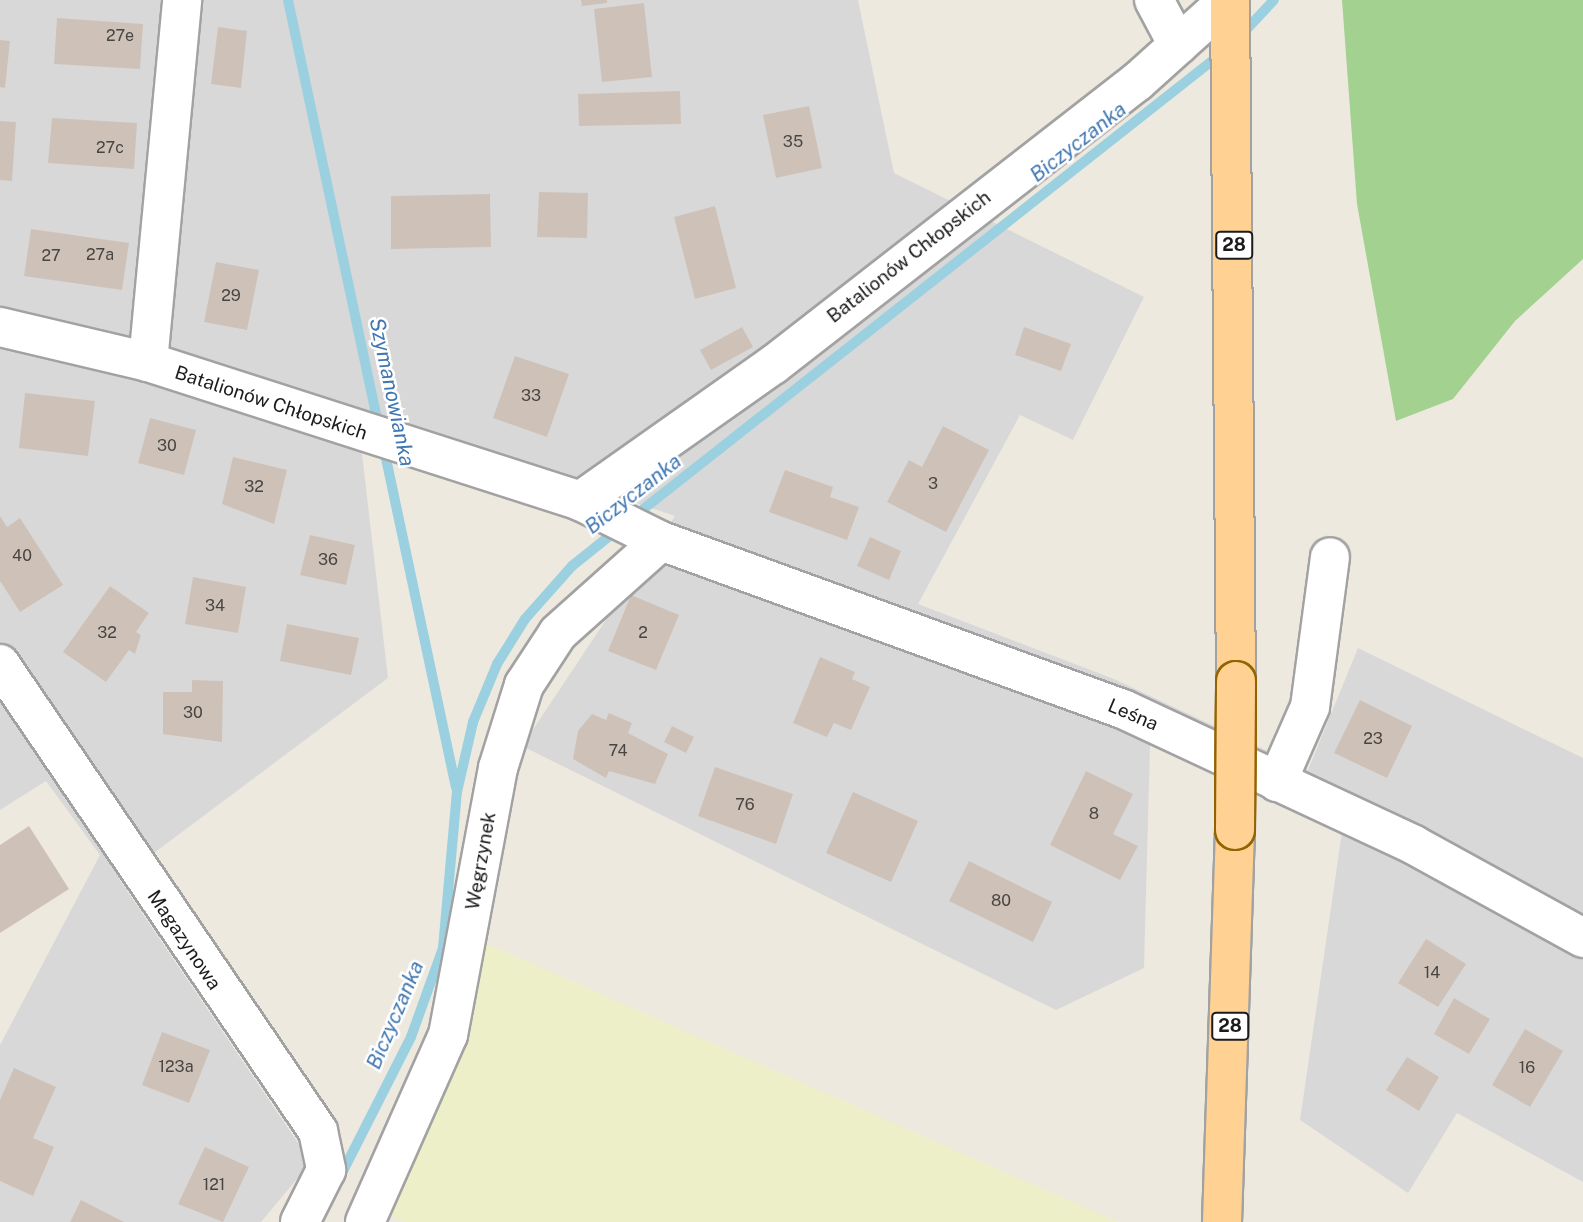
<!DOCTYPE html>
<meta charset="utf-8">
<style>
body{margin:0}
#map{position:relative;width:1583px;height:1222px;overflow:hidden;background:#eee9df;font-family:"Public Sans",sans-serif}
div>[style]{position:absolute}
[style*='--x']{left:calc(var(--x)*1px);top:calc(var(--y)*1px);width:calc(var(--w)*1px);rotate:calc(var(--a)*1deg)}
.residential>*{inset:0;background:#d9d8d8}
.farmland>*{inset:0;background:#ecefc8}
.forest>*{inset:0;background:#a2d190}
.stream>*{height:10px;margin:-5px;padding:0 5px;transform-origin:5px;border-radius:5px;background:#9bd0e0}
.building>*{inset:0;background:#cec2b8}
.roads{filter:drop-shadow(2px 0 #a2a2a2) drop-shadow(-2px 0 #a2a2a2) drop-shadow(0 2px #a2a2a2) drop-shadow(0 -2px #a2a2a2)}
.minor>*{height:38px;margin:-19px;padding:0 19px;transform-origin:19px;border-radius:19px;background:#fff}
.major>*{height:38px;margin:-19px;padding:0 19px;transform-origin:19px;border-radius:19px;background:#ffd293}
.bridges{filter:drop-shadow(2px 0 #926300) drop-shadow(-2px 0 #926300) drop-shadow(0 2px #926300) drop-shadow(0 -2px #926300)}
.major-bridge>*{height:38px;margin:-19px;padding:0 19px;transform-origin:19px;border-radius:19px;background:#ffd293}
span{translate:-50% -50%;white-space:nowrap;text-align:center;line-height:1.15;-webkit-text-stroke:5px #fff;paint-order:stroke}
.number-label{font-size:16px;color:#484542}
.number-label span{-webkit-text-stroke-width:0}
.shield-label span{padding:2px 5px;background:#fff;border:2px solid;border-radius:5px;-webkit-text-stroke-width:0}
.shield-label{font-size:18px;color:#1b1b1b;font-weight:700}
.street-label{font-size:19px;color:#1b1b1b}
.water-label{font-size:21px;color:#4077b2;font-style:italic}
</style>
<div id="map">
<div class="residential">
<div style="clip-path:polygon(0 0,858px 0,894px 173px,1144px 297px,1073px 440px,1020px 415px,918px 604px,1114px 679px,1308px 770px,1358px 648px,1583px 758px,1583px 1182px,1457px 1113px,1408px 1193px,1300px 1120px,1342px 832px,1150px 745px,1144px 968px,1056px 1010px,522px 746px,675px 516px,357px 410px,388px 678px,119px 879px,311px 1162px,261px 1222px,0 1222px,0 1045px,100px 855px,46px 781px,0 810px)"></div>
</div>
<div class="farmland">
<div style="clip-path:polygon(483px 942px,1118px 1222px,404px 1222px,387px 1214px)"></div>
</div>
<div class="forest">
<div style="clip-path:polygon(1342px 0,1583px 0,1583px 259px,1515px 321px,1453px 399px,1396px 421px,1357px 204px)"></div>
</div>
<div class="stream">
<div style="--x:288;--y:0;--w:437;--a:78"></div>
<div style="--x:1243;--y:33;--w:45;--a:-46.8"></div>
<div style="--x:384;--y:449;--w:346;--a:78"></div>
<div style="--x:632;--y:518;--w:751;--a:-38.24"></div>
<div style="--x:339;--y:1179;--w:159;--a:-63.1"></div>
<div style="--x:411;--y:1037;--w:95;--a:-70.2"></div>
<div style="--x:443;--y:948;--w:157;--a:-84.9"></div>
<div style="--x:457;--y:792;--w:72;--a:-77.1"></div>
<div style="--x:473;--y:722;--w:63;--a:-67.5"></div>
<div style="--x:497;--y:664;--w:53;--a:-58.1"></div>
<div style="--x:525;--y:619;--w:71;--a:-48.4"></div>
<div style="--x:572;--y:566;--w:58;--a:-38.7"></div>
</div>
<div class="building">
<div style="clip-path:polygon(581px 0,607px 0,607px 3px,582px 6px)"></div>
<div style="clip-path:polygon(644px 3px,652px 77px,602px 82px,594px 9px)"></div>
<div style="clip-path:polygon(57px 18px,143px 24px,140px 69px,54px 64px)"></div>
<div style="clip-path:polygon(218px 27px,247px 31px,241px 88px,211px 84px)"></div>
<div style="clip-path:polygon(0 40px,10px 41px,5px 88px,0 87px)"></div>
<div style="clip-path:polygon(680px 91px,681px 124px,579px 126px,578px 94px)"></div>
<div style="clip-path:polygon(809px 106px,822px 168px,776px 178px,763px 115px)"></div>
<div style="clip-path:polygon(52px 118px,137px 123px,134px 169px,48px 163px)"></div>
<div style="clip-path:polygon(0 121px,16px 122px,12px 181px,0 180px)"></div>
<div style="clip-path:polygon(539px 192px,588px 193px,587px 238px,537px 237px)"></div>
<div style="clip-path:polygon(490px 194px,491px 247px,391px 249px,391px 196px)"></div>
<div style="clip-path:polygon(715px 206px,736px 288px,695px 299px,674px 217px)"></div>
<div style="clip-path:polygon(31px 229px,129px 243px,122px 290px,24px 276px)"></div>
<div style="clip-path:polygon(216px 262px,259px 270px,247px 330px,204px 322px)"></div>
<div style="clip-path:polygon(742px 327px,753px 347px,711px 370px,700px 350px)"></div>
<div style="clip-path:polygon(1024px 327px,1071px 344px,1061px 371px,1015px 355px)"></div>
<div style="clip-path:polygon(515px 356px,569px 374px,547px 437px,493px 418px)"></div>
<div style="clip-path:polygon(25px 393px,95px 401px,88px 456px,19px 448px)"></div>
<div style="clip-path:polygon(150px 418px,196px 430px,184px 475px,138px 463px)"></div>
<div style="clip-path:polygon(943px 426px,989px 450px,946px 532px,887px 502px,909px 460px,922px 467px)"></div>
<div style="clip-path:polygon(233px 457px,287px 470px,274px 524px,222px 504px)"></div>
<div style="clip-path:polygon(785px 470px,833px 487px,830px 497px,859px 507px,847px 540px,769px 512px)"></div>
<div style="clip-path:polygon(0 516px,7px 527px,20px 518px,63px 585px,20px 612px,0 581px)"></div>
<div style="clip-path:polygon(310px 535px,355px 545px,346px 585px,300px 575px)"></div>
<div style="clip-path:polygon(870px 537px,901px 551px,889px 580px,857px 566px)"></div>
<div style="clip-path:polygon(193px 577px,246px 587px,238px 633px,185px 624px)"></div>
<div style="clip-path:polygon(110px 586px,149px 613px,136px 632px,141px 635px,135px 654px,129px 650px,106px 682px,63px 652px)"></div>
<div style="clip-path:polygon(631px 595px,679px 615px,656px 670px,608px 651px)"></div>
<div style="clip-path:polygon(287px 624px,359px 638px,351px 675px,280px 661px)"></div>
<div style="clip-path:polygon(820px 657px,855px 672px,852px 679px,870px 687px,851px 730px,834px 723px,827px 737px,793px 723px)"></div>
<div style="clip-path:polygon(192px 680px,223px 681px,222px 742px,163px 734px,163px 692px,192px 692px)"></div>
<div style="clip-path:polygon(1360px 700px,1412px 726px,1387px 778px,1334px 753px)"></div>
<div style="clip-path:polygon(609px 713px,632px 723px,628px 733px,668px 754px,655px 784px,609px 771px,606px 778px,573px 759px,578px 731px,592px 714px,606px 720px)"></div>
<div style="clip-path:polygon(672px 726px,694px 737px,686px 753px,664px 742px)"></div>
<div style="clip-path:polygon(715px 767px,793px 794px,776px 844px,698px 816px)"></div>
<div style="clip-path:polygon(1086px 771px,1133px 794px,1113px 834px,1138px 846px,1120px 880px,1050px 845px)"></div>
<div style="clip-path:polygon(853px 792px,918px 821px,891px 882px,826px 853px)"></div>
<div style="clip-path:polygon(29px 826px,69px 889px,0 933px,0 845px)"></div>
<div style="clip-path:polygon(969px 861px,1052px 902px,1033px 942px,949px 901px)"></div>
<div style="clip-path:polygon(1426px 939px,1466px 964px,1438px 1007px,1398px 983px)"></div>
<div style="clip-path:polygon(1454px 998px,1490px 1019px,1469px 1054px,1434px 1034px)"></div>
<div style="clip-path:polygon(1525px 1029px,1563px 1051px,1530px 1107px,1492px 1085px)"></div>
<div style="clip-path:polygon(162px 1032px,210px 1050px,189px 1103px,142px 1085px)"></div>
<div style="clip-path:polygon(1407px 1057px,1439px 1077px,1419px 1111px,1386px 1090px)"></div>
<div style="clip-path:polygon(14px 1068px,56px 1087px,33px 1138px,54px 1147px,33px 1196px,0 1181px,0 1100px)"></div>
<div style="clip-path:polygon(205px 1147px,249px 1167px,223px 1222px,178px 1204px)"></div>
<div style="clip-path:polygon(81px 1200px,124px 1222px,70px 1222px)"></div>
</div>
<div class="roads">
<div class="minor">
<div style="--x:1154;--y:0;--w:51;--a:61.9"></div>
<div style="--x:0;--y:327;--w:152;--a:13.3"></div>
<div style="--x:148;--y:362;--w:454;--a:17.8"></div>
<div style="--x:580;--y:501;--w:90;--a:26.3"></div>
<div style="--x:661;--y:541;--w:492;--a:20"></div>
<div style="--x:1123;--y:709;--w:321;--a:25"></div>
<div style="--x:1414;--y:845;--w:193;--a:28.8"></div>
<div style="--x:148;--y:362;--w:364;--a:-84.6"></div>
<div style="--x:580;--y:501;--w:236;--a:-35.2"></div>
<div style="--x:773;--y:365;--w:461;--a:-37.9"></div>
<div style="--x:1137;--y:82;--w:122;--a:-42"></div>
<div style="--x:0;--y:664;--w:565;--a:55.75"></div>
<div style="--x:318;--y:1131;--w:40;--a:78"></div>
<div style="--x:326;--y:1170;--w:58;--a:116.6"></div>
<div style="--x:1277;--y:782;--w:82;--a:-66.3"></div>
<div style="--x:1310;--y:707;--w:151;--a:-82.4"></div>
<div style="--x:365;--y:1222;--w:205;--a:-66.1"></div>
<div style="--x:448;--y:1035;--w:272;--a:-79.4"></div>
<div style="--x:498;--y:768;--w:87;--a:-72.6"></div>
<div style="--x:524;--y:685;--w:62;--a:-56.8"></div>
<div style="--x:558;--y:633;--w:138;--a:-41.8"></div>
</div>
<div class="major">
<div style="--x:1230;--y:0;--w:681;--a:89.5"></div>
<div style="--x:1222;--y:1222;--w:392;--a:-88.1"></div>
</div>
</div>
<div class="bridges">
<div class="major-bridge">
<div style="--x:1235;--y:830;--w:149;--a:-89.6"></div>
</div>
</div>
<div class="number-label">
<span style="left:120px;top:36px">27e</span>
<span style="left:793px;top:142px">35</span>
<span style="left:110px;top:148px">27c</span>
<span style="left:100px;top:255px">27a</span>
<span style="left:51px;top:256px">27</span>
<span style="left:231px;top:296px">29</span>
<span style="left:531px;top:396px">33</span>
<span style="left:167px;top:446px">30</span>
<span style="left:933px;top:484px">3</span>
<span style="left:254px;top:487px">32</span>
<span style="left:22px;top:556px">40</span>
<span style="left:328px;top:560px">36</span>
<span style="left:215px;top:606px">34</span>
<span style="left:107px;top:633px">32</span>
<span style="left:643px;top:633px">2</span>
<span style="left:193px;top:713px">30</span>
<span style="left:1373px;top:739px">23</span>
<span style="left:618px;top:751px">74</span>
<span style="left:745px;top:805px">76</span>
<span style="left:1094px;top:814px">8</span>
<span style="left:1001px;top:901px">80</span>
<span style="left:1432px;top:973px">14</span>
<span style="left:176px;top:1067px">123a</span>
<span style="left:1527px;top:1068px">16</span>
<span style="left:214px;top:1185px">121</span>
</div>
<div class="shield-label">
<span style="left:1234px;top:245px">28</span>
<span style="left:1230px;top:1026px">28</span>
</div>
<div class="street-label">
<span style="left:909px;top:257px;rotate:-38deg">Batalionów Chłopskich</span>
<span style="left:271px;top:403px;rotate:18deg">Batalionów Chłopskich</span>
<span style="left:1133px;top:715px;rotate:23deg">Leśna</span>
<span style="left:481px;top:861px;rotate:-80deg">Węgrzynek</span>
<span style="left:184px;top:940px;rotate:56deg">Magazynowa</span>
</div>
<div class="water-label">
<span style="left:1078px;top:142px;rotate:-38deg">Biczyczanka</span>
<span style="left:392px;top:392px;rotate:78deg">Szymanowianka</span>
<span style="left:633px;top:494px;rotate:-38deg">Biczyczanka</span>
<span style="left:395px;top:1015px;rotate:-67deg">Biczyczanka</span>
</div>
</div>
